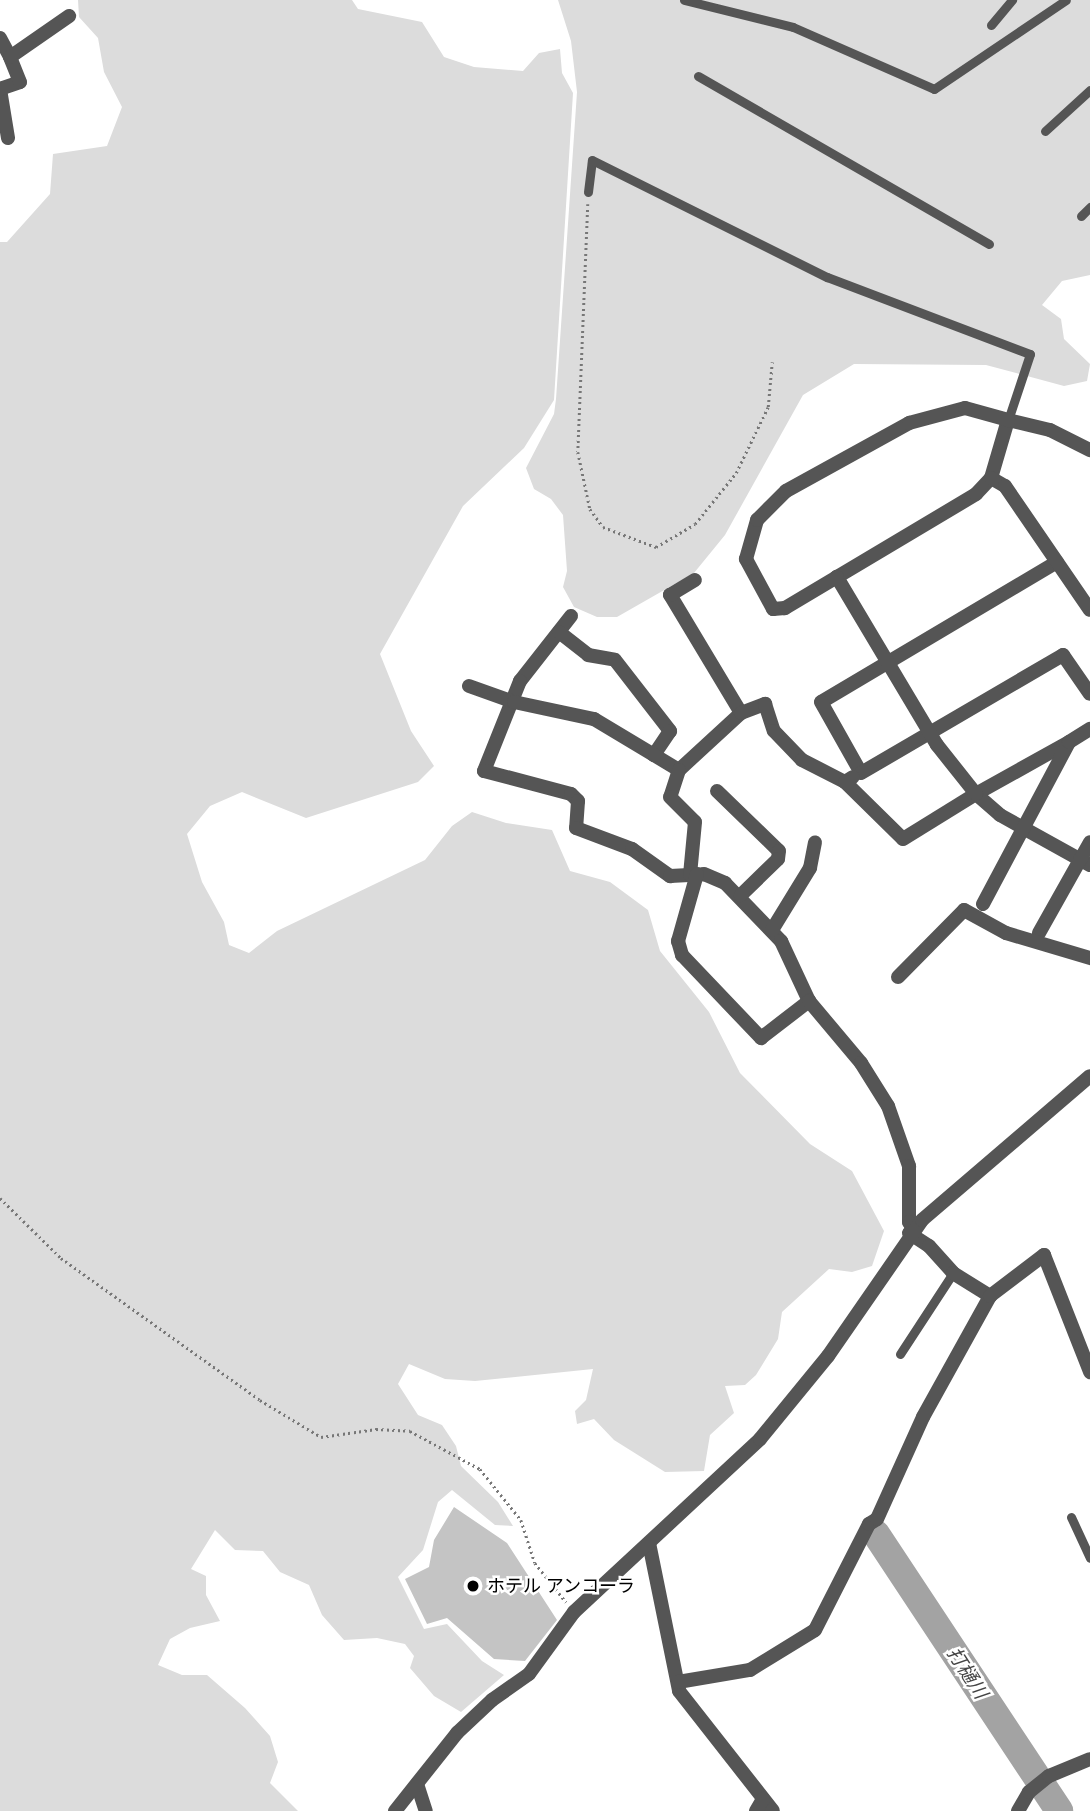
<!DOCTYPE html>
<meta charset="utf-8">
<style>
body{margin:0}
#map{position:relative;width:1090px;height:1811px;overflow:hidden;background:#fff;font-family:Poppins,"Noto Sans JP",sans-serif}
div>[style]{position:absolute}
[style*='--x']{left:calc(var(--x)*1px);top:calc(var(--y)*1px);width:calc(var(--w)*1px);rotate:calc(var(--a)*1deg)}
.green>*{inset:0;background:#dcdcdc}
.river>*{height:28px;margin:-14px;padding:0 14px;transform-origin:14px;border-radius:14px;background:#a3a3a3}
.building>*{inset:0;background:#c4c4c4}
.path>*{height:2.5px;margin-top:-1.25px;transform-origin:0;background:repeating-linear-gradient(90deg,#777 0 2px,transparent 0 5.5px)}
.lane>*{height:9px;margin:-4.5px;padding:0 4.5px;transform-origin:4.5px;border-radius:4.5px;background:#555}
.street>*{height:14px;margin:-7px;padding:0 7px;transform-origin:7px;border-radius:7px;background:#555}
.dots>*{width:19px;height:19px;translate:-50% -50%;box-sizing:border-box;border:4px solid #fff;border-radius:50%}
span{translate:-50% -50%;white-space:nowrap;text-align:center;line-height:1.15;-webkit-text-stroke:5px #fff;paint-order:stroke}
.poi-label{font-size:18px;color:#000}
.left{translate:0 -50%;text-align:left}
.water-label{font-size:19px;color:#444;font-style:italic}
</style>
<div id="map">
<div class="green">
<div style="clip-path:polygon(78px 0,352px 0,358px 9px,422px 22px,444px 57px,474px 67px,523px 71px,539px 53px,560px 49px,562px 73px,573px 93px,554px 400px,524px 448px,463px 506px,380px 654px,411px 731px,434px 766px,418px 782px,306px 818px,242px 792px,210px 806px,187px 834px,202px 882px,224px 922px,229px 945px,249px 953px,277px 931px,425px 860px,452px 826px,472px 812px,506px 823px,552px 830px,570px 871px,610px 882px,648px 910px,660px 951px,709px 1012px,740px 1073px,810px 1144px,852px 1171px,884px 1231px,872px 1266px,852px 1272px,829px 1269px,782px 1312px,778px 1339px,756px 1375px,745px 1385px,725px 1386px,734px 1413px,710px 1435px,704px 1471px,665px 1472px,614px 1440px,594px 1419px,577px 1424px,575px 1411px,586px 1400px,593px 1369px,475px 1381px,445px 1379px,409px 1364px,398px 1384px,418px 1415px,442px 1425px,456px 1446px,461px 1466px,498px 1502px,513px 1526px,495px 1525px,452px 1490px,438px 1502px,423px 1550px,398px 1577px,424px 1629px,447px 1624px,482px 1661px,504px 1675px,461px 1712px,434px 1696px,410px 1668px,414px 1656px,405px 1644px,377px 1638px,344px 1640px,322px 1615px,309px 1585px,280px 1572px,263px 1551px,235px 1550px,215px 1530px,191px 1569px,206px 1576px,206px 1595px,220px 1621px,190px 1628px,170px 1639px,158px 1665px,182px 1675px,207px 1675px,245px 1708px,270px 1736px,278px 1762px,270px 1783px,298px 1811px,0 1811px,0 242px,7px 242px,50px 194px,53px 154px,107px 146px,122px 107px,104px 72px,98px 38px,79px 17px)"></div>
<div style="clip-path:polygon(558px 0,1090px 0,1090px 275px,1062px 281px,1042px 305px,1061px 319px,1064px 339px,1090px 364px,1087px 381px,1064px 386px,986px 365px,854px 364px,803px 395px,725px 535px,694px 573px,617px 617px,597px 617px,574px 607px,563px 587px,567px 571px,563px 515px,551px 499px,534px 489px,526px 468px,554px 414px,556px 399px,577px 92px,571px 41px)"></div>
</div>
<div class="river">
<div style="--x:876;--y:1534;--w:332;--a:56.5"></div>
</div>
<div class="building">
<div style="clip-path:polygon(454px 1507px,507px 1543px,557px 1620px,525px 1661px,494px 1659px,447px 1618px,427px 1624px,405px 1579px,429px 1567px,434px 1540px)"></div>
</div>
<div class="path">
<div style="--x:588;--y:204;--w:248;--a:92.3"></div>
<div style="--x:578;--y:452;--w:58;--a:78.1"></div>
<div style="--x:590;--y:509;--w:22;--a:54"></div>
<div style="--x:603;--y:527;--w:57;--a:20.7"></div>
<div style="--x:656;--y:547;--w:45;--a:-30.5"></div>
<div style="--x:695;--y:524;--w:65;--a:-51.2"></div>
<div style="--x:736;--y:473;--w:73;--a:-64.1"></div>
<div style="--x:768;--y:407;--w:45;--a:-84.9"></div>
<div style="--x:0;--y:1198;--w:86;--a:44.5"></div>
<div style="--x:61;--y:1258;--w:244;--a:35.5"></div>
<div style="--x:260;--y:1400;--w:71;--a:31.2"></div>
<div style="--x:321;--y:1437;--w:56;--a:-8.3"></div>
<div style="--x:376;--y:1429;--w:34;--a:3"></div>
<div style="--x:410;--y:1431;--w:80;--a:28.5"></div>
<div style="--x:480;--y:1469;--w:65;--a:51.2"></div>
<div style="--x:521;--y:1520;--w:45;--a:72"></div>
<div style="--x:535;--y:1563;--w:50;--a:51.5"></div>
</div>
<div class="lane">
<div style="--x:684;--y:0;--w:112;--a:13.9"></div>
<div style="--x:793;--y:27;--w:154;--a:23.7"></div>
<div style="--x:934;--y:89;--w:159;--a:-34"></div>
<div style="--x:991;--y:25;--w:33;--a:-50"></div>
<div style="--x:698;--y:76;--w:336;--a:30"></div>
<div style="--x:1045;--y:131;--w:61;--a:-42.3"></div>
<div style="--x:588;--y:192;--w:32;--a:-83"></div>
<div style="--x:592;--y:160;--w:263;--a:26.5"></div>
<div style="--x:827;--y:277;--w:217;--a:20.8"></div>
<div style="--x:1030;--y:354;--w:70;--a:108.4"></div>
<div style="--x:1081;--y:216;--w:13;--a:-45"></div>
<div style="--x:900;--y:1354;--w:97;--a:-56.8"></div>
<div style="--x:1071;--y:1517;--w:45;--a:65.1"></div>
</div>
<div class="street">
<div style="--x:0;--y:38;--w:21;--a:62"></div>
<div style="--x:8;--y:138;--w:50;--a:-99.3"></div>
<div style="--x:0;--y:89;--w:21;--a:-19"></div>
<div style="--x:20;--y:82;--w:27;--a:-112"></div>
<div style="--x:10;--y:57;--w:72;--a:-34.8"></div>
<div style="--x:991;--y:478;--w:60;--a:-73.7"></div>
<div style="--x:1008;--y:420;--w:43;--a:13.4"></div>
<div style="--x:1050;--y:430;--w:45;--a:26.6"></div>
<div style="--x:1057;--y:562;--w:274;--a:149.3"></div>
<div style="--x:821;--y:702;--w:81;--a:60.6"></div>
<div style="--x:861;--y:773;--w:234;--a:-30.3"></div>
<div style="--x:1063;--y:655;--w:47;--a:55.3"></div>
<div style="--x:837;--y:577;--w:162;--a:-30.8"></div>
<div style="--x:976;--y:494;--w:22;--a:-47"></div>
<div style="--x:991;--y:478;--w:16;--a:30"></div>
<div style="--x:1005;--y:486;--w:150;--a:55.6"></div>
<div style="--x:571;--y:616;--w:83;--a:128.1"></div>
<div style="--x:520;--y:681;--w:97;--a:111.8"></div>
<div style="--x:484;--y:771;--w:90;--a:14.8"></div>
<div style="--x:571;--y:794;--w:10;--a:45"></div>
<div style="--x:578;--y:801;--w:27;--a:94"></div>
<div style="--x:576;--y:828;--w:60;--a:20.6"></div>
<div style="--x:632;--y:849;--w:47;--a:35.4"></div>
<div style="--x:670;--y:876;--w:34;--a:-3"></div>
<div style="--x:704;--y:874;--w:23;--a:23"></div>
<div style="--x:725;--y:883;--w:81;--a:46"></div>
<div style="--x:781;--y:941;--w:66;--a:65"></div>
<div style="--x:559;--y:632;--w:37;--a:38"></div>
<div style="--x:588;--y:655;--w:27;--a:10"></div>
<div style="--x:615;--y:660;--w:90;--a:52.2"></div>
<div style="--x:670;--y:731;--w:29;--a:124"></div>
<div style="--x:654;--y:755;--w:29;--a:31"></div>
<div style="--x:679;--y:770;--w:84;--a:-42.6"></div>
<div style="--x:741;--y:713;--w:138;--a:-121"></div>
<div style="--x:670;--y:595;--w:29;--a:-31"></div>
<div style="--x:469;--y:686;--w:48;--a:19.6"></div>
<div style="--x:514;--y:702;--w:82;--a:12"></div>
<div style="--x:594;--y:719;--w:70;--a:31"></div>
<div style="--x:741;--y:713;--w:26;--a:-21"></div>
<div style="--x:765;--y:704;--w:28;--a:72"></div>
<div style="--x:774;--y:731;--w:40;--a:46"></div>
<div style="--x:802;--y:760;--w:48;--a:27.1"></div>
<div style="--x:845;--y:782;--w:9;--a:-32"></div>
<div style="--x:1069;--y:742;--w:107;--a:150.8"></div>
<div style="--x:976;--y:794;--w:32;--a:41"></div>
<div style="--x:1000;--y:815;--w:103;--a:29.1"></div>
<div style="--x:679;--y:770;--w:28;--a:108"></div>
<div style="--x:670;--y:797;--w:35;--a:45"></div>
<div style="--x:695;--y:822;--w:53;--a:95.4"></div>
<div style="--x:845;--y:782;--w:81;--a:44.5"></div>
<div style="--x:903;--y:839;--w:86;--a:-31.7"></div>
<div style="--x:976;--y:794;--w:63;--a:-128.5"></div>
<div style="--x:937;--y:745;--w:196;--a:-120.8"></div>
<div style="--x:837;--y:577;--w:61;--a:149.2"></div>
<div style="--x:785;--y:608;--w:12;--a:175"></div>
<div style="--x:773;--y:609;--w:57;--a:-118.4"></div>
<div style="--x:746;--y:559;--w:41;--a:-74.2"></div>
<div style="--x:757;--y:520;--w:41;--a:-45"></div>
<div style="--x:786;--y:491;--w:141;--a:-28.9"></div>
<div style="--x:909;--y:423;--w:58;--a:-15"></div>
<div style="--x:965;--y:408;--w:45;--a:15.6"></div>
<div style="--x:717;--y:791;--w:86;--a:44.1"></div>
<div style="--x:779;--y:851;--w:8;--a:97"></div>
<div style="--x:778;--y:859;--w:52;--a:135.8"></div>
<div style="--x:697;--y:874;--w:70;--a:105.8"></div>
<div style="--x:678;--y:941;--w:15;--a:74"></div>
<div style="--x:682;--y:955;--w:115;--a:46.4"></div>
<div style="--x:761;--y:1038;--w:61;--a:-37.6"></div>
<div style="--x:809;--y:1001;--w:81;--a:50"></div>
<div style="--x:861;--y:1063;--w:51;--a:57.9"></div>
<div style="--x:888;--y:1106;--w:64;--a:70.7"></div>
<div style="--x:909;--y:1166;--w:56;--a:90"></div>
<div style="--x:909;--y:1222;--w:8;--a:60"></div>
<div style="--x:983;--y:904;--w:183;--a:-62"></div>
<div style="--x:1069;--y:742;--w:25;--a:-32"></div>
<div style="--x:772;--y:930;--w:73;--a:-58.5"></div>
<div style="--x:810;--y:868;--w:26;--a:-79"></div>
<div style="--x:1039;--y:933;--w:104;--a:-60.7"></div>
<div style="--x:898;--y:977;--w:94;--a:-45.4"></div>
<div style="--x:964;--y:910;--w:48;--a:28.7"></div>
<div style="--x:1006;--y:933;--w:88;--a:16.6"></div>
<div style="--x:909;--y:1233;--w:24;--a:33"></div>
<div style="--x:929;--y:1246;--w:36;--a:48"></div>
<div style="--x:953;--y:1273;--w:44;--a:31.9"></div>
<div style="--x:649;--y:1543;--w:151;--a:78.5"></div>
<div style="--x:679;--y:1691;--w:152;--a:51.9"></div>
<div style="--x:678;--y:1682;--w:73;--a:-9.5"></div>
<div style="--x:750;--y:1670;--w:76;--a:-31.6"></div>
<div style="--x:815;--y:1630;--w:119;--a:-63"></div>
<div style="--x:869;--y:1524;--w:9;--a:-32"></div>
<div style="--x:877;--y:1519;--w:112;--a:-65.7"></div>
<div style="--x:923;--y:1417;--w:138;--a:-61"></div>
<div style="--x:990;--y:1296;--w:68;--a:-37.2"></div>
<div style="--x:1044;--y:1255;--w:126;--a:68.5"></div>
<div style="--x:417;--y:1784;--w:28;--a:72"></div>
<div style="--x:395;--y:1811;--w:100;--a:-51.5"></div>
<div style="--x:457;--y:1733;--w:48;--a:-43.3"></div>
<div style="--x:492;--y:1700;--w:45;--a:-35.1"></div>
<div style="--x:529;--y:1674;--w:77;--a:-54"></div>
<div style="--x:574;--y:1612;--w:254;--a:-42.9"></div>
<div style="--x:760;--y:1439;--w:107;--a:-50.7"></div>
<div style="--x:828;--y:1356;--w:165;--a:-55.3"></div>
<div style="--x:922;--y:1220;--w:221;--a:-40.6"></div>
<div style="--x:756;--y:1811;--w:14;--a:-60"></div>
<div style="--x:1018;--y:1811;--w:22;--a:-60"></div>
<div style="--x:1029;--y:1792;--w:26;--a:-39"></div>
<div style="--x:1049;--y:1776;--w:44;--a:-22.5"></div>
</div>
<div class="dots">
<div style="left:473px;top:1586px;background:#000"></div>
</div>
<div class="poi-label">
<span class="left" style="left:487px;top:1586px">ホテル アンコーラ</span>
</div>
<div class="water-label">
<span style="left:967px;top:1673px;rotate:57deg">打樋川</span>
</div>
</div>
